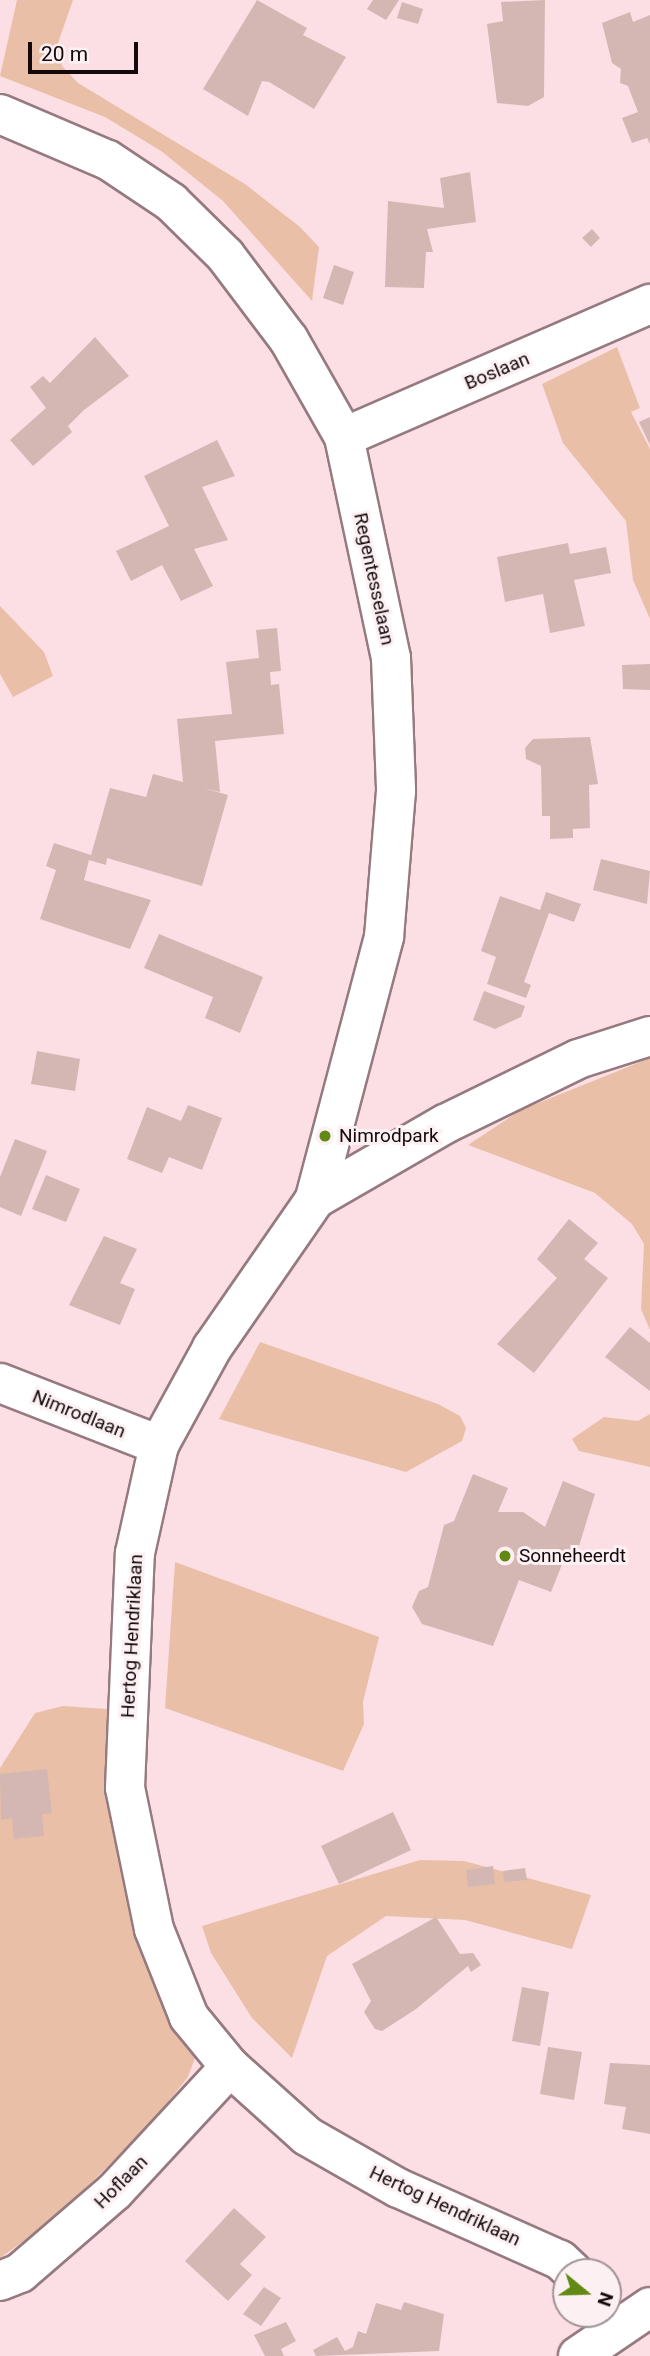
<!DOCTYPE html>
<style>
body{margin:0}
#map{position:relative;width:650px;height:2356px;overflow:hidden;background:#fcdee5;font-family:Roboto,sans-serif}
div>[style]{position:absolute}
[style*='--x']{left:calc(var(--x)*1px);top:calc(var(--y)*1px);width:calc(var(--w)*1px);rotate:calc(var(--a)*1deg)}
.green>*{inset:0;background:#e9c0a7}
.building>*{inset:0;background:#d4b7b3}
.roads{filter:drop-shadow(2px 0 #957a80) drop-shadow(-2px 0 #957a80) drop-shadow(0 2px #957a80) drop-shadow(0 -2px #957a80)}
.minor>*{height:38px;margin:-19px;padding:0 19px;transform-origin:19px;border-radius:19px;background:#fff}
.dots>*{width:19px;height:19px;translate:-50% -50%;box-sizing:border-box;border:4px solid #fdf0f3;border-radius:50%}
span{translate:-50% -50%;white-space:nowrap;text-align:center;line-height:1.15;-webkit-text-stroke:6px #fdf0f3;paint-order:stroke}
.street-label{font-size:19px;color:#13090c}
.poi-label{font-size:19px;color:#13090c}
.left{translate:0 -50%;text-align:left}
.north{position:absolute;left:552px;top:2258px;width:70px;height:70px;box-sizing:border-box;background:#fdf0f3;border:2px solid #9f9497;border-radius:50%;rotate:109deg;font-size:19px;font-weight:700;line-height:28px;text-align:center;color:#13090c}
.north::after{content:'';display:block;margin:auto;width:24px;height:32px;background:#628913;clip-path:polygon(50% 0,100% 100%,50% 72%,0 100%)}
.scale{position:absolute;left:28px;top:42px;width:110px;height:32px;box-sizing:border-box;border:4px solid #13090c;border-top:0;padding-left:9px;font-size:21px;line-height:24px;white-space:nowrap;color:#13090c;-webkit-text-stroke:5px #fdf0f3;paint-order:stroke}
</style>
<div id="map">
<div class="green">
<div style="clip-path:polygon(17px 0,73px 0,58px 43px,62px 66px,78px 83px,245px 184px,300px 227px,319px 247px,312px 301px,223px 201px,161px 151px,105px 117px,0 76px)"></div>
<div style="clip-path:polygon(617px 347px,640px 408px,631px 412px,650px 449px,650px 619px,633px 580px,626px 521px,563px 443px,542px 384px)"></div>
<div style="clip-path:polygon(0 606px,44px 652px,53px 676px,13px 697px,0 674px)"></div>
<div style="clip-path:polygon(650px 1058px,650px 1330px,641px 1309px,644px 1244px,632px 1224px,595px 1193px,468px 1145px,521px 1110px)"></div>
<div style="clip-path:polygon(260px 1342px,438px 1404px,460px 1416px,466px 1428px,462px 1441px,406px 1472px,219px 1419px)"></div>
<div style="clip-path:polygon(650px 1414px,650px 1467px,579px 1451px,572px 1439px,604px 1417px,638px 1421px)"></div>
<div style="clip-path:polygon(175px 1562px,379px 1637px,363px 1702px,364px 1724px,343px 1771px,165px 1708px)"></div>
<div style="clip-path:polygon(63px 1706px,121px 1710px,158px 1964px,196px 2055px,188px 2077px,151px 2123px,56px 2218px,0 2258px,0 1768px,35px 1713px)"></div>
<div style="clip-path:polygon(420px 1860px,464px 1861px,591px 1895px,572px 1949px,465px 1920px,386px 1916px,327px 1956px,292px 2058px,252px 2018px,211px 1953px,202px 1926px)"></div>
</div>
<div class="building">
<div style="clip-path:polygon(257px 0,307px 28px,303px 35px,346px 57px,314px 109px,269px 82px,262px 81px,248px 116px,203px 89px)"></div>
<div style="clip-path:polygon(373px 0,399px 0,386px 20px,367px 9px)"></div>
<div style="clip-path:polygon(545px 0,544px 97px,528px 106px,497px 103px,487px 24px,503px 21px,501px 2px)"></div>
<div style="clip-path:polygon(402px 2px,423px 9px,418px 24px,397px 18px)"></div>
<div style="clip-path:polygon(630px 12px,633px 22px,650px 15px,650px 144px,647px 138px,632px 143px,622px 118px,638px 112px,628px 86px,620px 83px,621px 69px,612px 63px,602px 23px)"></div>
<div style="clip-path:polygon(470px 172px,476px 222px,427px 229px,433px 252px,426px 252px,424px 288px,385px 287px,388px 201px,444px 208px,440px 178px)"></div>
<div style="clip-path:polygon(592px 229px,600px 238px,591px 247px,582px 238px)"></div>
<div style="clip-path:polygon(334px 265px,354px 272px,343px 305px,323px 298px)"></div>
<div style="clip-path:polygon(95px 337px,129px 376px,84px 410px,68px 426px,72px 432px,33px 466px,10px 440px,46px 408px,30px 387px,43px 376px,50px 383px)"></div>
<div style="clip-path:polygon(650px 417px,650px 445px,639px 422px)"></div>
<div style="clip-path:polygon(217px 440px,235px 476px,202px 487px,228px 540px,194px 549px,213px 586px,181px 601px,162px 565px,131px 581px,116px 551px,169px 526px,144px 476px)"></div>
<div style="clip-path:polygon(568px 543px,570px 554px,606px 547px,611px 573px,574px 580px,585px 626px,550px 633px,543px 594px,505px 602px,497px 557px)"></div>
<div style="clip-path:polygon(277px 628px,281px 671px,270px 672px,271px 685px,279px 684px,284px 734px,215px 741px,220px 792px,203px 788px,228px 795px,202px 886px,107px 858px,106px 865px,89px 860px,84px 880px,151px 900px,130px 949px,40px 919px,56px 870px,46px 866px,54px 843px,91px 855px,110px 788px,146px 797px,153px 774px,183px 782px,177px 719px,232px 714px,226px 662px,259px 658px,256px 630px)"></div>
<div style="clip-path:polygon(650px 664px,650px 690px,623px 689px,622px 665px)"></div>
<div style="clip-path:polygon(590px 737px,598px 784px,589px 785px,590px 828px,573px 829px,573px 838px,550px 839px,550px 816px,542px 816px,541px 766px,526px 759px,525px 748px,533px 739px)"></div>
<div style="clip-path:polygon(601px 859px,650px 871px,647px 904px,593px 890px)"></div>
<div style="clip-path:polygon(546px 892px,581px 904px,574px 922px,549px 913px,524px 982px,531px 985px,526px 998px,487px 984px,496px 957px,481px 951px,500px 896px,540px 910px)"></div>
<div style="clip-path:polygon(159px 934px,263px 977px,240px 1033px,205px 1018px,213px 997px,144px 968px)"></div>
<div style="clip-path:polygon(484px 991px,525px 1006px,521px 1017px,495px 1029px,473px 1020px)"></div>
<div style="clip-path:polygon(37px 1051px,80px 1059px,75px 1091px,31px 1084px)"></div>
<div style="clip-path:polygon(188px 1105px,222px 1118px,202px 1170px,169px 1157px,162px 1173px,127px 1159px,147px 1107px,181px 1121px)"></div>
<div style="clip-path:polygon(15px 1139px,47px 1151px,21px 1216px,0 1207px,0 1177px)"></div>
<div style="clip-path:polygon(46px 1175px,80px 1189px,66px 1222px,32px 1209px)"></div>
<div style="clip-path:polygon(569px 1219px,598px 1243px,584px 1259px,608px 1278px,534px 1373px,497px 1344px,557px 1278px,537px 1259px)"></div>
<div style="clip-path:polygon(104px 1236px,137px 1249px,120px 1283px,135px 1289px,120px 1325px,69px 1305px)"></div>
<div style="clip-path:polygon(630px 1327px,650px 1343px,650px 1391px,605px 1357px)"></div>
<div style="clip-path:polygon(473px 1474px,508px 1488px,498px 1512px,523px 1512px,545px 1527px,563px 1481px,595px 1494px,579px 1546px,563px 1562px,551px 1592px,519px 1580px,493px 1646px,422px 1624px,412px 1607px,419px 1591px,428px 1587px,444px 1525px,454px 1521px)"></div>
<div style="clip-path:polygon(47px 1769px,52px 1813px,42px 1814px,44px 1836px,14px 1839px,12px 1818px,1px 1820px,0 1774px)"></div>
<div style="clip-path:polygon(393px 1812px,411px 1850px,339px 1884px,321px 1846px)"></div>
<div style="clip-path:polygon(493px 1866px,495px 1884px,468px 1887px,466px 1870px)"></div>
<div style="clip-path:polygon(525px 1868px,527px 1880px,504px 1882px,503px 1871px)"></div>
<div style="clip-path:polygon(436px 1917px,460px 1954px,473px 1953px,481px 1965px,471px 1972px,468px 1966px,416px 2009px,382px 2031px,375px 2029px,364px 2012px,371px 2001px,352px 1964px)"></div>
<div style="clip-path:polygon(522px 1987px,549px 1992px,540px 2046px,512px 2041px)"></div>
<div style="clip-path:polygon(548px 2047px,582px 2052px,574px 2100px,540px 2094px)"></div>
<div style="clip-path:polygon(610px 2063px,650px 2065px,650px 2134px,622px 2129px,626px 2107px,604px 2104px)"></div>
<div style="clip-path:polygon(234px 2208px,266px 2237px,240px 2264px,252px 2275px,228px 2301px,185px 2261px)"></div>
<div style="clip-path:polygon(264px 2287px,281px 2298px,261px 2326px,243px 2314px)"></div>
<div style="clip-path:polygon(404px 2302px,444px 2314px,439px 2351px,316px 2356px,313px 2350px,337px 2337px,345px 2351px,353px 2347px,358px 2331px,366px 2334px,376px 2303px,401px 2310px)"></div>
<div style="clip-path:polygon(286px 2322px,296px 2341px,281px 2349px,284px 2356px,265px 2356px,254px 2335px)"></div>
</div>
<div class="roads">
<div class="minor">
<div style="--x:0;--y:114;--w:117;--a:23.1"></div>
<div style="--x:108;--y:160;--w:76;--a:33.7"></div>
<div style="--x:171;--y:202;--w:76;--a:44.5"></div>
<div style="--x:225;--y:255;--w:106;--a:53"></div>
<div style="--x:289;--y:340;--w:112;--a:60.4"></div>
<div style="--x:344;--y:437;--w:226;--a:78"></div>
<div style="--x:391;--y:658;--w:133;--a:87.8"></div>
<div style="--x:396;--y:791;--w:146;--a:94.7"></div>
<div style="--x:384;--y:937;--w:271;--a:104.8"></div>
<div style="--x:344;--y:437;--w:334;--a:-23.5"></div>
<div style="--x:0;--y:1383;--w:171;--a:21.3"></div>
<div style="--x:573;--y:2272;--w:18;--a:-137"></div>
<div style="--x:560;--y:2260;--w:177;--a:-156"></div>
<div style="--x:398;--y:2188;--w:105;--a:-150.3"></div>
<div style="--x:307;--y:2136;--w:103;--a:-138.1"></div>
<div style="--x:230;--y:2067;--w:65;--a:-129.4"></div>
<div style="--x:189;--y:2017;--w:95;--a:-111.7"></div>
<div style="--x:154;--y:1929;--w:144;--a:-101.6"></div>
<div style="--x:125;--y:1788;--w:235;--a:-87.6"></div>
<div style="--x:135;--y:1553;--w:111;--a:-77.5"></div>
<div style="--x:159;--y:1445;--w:111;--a:-61.3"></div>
<div style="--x:212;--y:1348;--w:181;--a:-55.3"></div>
<div style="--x:315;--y:1199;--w:150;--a:-30"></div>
<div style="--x:445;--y:1124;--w:148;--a:-26"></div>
<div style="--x:578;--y:1059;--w:76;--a:-17.7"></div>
<div style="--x:0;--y:2281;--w:22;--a:-22"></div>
<div style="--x:20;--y:2273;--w:125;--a:-40.8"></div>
<div style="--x:115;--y:2191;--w:169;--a:-47.2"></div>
<div style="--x:578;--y:2356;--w:87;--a:-34.2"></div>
</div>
</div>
<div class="dots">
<div style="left:325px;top:1136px;background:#628913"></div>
<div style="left:505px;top:1556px;background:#628913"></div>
</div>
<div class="street-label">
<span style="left:497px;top:371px;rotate:-23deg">Boslaan</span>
<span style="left:374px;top:579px;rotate:78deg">Regentesselaan</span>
<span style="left:79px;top:1414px;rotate:22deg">Nimrodlaan</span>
<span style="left:132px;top:1636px;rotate:-87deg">Hertog Hendriklaan</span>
<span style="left:121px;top:2182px;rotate:-45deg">Hoflaan</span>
<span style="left:445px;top:2206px;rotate:25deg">Hertog Hendriklaan</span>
</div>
<div class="poi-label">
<span class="left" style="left:339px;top:1136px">Nimrodpark</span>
<span class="left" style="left:519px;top:1556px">Sonneheerdt</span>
</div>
<div class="north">N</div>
<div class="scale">20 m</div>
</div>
